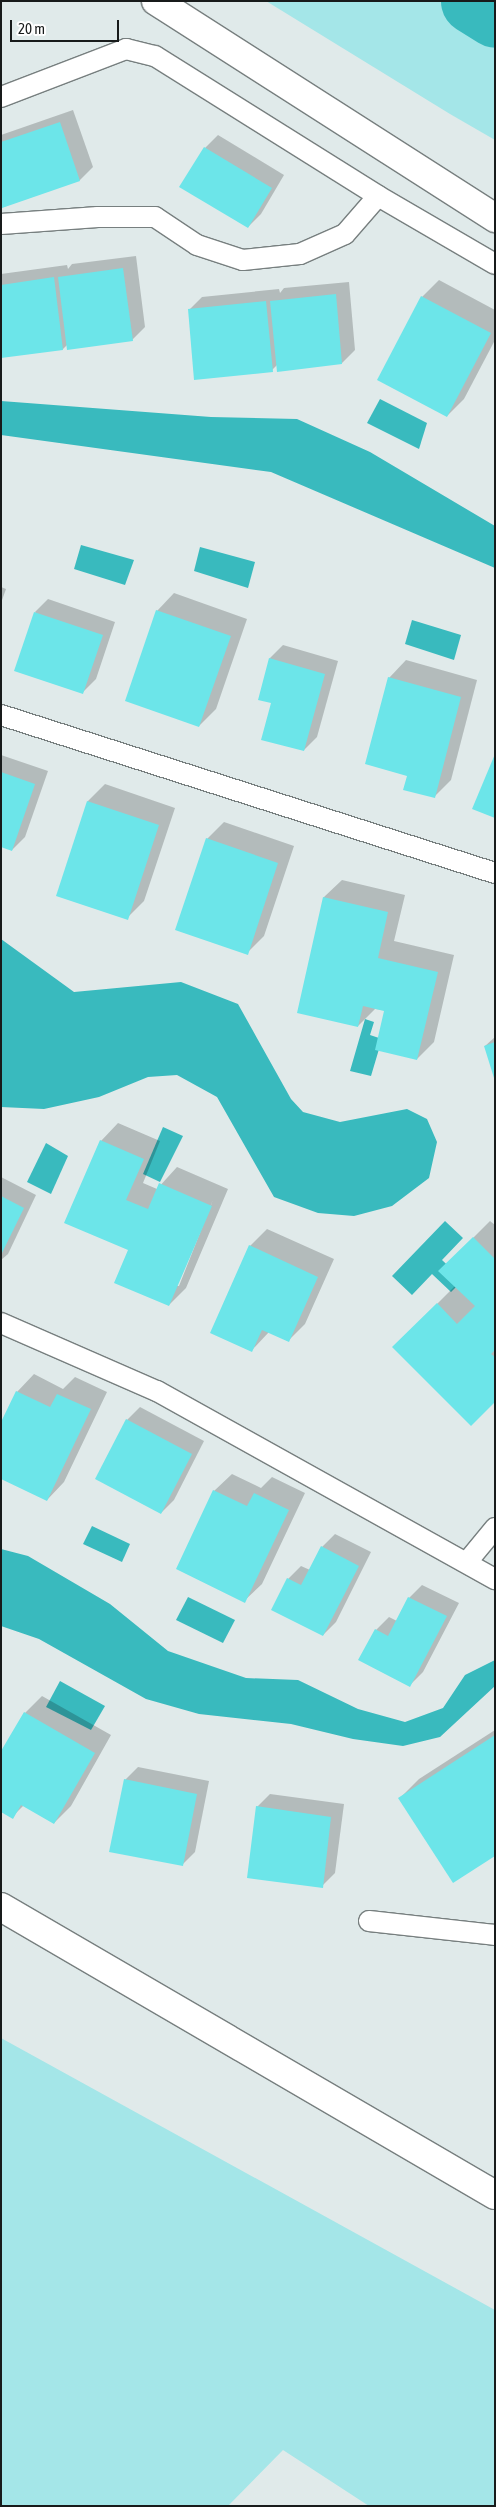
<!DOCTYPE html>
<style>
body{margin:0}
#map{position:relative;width:496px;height:2507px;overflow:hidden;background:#e0eaea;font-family:"Asap Condensed",sans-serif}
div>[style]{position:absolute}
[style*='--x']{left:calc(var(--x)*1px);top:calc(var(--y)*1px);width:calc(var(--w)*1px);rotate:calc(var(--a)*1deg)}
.green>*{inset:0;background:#a4e6e8}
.water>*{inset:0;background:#39babe}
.shadow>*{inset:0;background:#0003}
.river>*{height:65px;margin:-32.5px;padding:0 32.5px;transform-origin:32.5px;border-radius:32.5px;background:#39babe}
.building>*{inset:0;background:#6ce5e9}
.roads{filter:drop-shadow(1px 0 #777f7f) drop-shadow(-1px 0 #777f7f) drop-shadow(0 1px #777f7f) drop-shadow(0 -1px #777f7f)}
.lane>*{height:20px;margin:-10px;padding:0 10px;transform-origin:10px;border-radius:10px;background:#fff}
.street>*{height:28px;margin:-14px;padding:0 14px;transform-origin:14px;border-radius:14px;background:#fff}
.secondary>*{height:28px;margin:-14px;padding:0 14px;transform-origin:14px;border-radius:14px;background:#fff}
span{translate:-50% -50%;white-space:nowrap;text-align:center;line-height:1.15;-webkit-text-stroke:4px #fff;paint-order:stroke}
.frame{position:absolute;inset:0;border:2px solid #181b1b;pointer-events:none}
.scale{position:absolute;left:10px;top:20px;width:109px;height:22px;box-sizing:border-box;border:2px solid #181b1b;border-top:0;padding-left:6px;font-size:15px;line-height:18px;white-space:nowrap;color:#181b1b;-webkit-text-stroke:4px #fff;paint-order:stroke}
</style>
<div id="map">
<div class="green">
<div style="clip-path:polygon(266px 1px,495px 1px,495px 140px,450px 114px)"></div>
<div style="clip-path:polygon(1px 2038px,495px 2310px,495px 2506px,369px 2506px,283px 2450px,228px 2506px,1px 2506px)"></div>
</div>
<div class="water">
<div style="clip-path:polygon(380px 399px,427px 423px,419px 449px,367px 423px)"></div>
<div style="clip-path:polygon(1px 401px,211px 417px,297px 419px,370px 452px,495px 526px,495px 568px,271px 472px,1px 435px)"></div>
<div style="clip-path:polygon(81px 545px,134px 560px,125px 585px,74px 569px)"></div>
<div style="clip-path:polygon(200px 547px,255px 562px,248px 588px,194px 571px)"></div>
<div style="clip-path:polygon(412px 620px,461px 635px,454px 660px,405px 644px)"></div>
<div style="clip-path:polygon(1px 939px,74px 992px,181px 982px,238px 1004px,291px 1099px,303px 1112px,340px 1122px,407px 1109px,427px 1119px,437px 1142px,429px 1178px,392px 1206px,354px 1216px,318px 1213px,274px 1197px,217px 1097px,177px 1075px,148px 1077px,99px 1097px,44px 1109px,1px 1107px)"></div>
<div style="clip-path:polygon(365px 1019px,374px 1022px,370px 1035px,382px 1039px,371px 1076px,350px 1071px)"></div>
<div style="clip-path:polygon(163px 1127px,183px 1136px,160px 1182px,143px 1174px)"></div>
<div style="clip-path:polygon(46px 1143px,68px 1156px,51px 1194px,27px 1182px)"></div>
<div style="clip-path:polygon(445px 1221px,463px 1238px,442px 1260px,463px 1280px,451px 1292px,432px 1274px,412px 1295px,392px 1276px)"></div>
<div style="clip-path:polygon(92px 1526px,130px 1544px,122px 1562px,83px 1544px)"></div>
<div style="clip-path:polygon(1px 1549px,28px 1556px,110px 1604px,168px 1651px,246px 1678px,298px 1680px,358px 1709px,405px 1722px,443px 1708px,465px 1675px,495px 1660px,495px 1686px,440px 1737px,403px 1746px,353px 1739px,291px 1724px,199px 1714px,146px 1699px,39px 1639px,1px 1626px)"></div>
<div style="clip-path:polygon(188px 1597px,235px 1620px,223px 1643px,176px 1620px)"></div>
<div style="clip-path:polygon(60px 1681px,105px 1706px,91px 1730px,46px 1707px)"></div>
</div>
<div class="shadow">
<div style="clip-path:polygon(73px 110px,93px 167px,80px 180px,3px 207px,1px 135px)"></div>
<div style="clip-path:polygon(218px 135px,284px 175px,261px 214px,248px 227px,205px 148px)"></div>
<div style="clip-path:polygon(136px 256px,145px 327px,132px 340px,68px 344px,63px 349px,1px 357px,1px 274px,67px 265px,68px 269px,72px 264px)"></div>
<div style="clip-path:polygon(439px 280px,495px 310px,495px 340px,464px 399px,447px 416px,422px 297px)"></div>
<div style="clip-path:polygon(349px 282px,355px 350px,342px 363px,277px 365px,272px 370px,189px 310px,202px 297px,279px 289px,280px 293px,284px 288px)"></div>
<div style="clip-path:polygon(1px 587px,6px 589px,1px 603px)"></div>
<div style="clip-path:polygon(174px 593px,247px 619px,216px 709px,199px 726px,157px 611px)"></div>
<div style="clip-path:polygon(48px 599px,115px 622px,96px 679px,83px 692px,35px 612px)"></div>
<div style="clip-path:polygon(283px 645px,338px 661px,317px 737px,304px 750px,273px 703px,270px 658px)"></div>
<div style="clip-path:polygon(406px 660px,477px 680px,451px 780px,434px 797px,408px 775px,389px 678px)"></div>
<div style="clip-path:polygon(1px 755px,48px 771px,25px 837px,12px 850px,1px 846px)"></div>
<div style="clip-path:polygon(105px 784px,175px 808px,144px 901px,127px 918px,58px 895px,88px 801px)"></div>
<div style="clip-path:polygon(224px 822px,294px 846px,264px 936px,247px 953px,207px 839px)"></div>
<div style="clip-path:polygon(342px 880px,405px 895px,394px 941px,454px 955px,434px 1042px,417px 1059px,386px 1010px,375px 1009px,358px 1026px,298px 1012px,324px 897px)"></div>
<div style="clip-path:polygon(495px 1037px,495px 1075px,485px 1046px)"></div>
<div style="clip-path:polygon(evenodd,118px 1123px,160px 1141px,143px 1183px,157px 1189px,177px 1167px,228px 1189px,186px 1288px,169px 1305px,130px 1250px,101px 1141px,118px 1123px,213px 1200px,179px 1286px,176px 1286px,213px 1200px)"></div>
<div style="clip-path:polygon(1px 1177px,36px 1195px,8px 1254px,1px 1260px)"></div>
<div style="clip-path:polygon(490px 1221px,495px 1225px,495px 1400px,394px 1347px,455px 1286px,440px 1271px)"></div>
<div style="clip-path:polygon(267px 1229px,334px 1259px,305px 1324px,288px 1341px,269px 1332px,252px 1350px,250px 1246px)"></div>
<div style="clip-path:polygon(34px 1374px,63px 1389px,75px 1377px,107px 1392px,64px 1482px,47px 1500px,1px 1424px,17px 1392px)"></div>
<div style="clip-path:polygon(140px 1407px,204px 1441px,174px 1500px,161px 1513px,127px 1420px)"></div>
<div style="clip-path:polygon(232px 1474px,261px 1488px,272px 1477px,305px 1493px,262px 1584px,244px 1601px,214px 1491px)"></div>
<div style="clip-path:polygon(335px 1534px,371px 1552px,336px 1622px,323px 1635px,288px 1579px,301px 1566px,310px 1570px,322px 1547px)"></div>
<div style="clip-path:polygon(422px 1585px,459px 1603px,423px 1672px,410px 1685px,376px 1630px,389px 1617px,397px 1621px,409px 1598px)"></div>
<div style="clip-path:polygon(42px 1696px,111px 1735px,71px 1806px,54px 1823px,24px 1805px,12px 1817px,25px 1713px)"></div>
<div style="clip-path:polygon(495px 1730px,495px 1854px,400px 1798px,419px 1779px)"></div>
<div style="clip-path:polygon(138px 1767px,209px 1781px,195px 1852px,182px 1865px,125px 1780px)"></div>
<div style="clip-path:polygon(270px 1794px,344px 1804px,335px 1873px,322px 1886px,257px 1807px)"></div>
</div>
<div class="river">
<div style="--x:473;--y:1;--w:26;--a:32"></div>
</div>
<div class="building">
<div style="clip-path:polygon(60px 122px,80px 181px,2px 208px,1px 142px)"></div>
<div style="clip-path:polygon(204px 147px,272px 188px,248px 228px,179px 187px)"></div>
<div style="clip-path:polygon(123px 268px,133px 341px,67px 350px,58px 277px)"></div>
<div style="clip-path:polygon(54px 277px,63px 350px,1px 358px,1px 285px)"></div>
<div style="clip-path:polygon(336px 294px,342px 364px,277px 372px,270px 301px)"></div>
<div style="clip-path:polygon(421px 296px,491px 333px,447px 417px,377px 380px)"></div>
<div style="clip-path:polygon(266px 301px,273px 372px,194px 380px,188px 309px)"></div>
<div style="clip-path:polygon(156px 610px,231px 636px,199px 727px,125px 701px)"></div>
<div style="clip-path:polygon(34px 612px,103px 635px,83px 694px,14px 671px)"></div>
<div style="clip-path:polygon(269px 658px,325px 674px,304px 751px,261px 740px,271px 703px,258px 700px)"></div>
<div style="clip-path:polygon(388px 677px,461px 697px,435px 798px,403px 790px,407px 776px,365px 764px)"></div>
<div style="clip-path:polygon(495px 754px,495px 818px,472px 809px)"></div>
<div style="clip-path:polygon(1px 772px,35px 784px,12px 851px,1px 847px)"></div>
<div style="clip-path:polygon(87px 801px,159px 825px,128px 920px,56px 896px)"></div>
<div style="clip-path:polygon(206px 838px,278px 863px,248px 955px,175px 930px)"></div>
<div style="clip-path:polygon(323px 897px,388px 912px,378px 958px,438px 972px,417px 1060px,375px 1050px,384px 1011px,363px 1006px,358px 1027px,297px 1013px)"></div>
<div style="clip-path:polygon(495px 1042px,495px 1078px,494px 1078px,484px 1046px)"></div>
<div style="clip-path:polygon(100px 1140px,144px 1159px,126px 1200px,148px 1209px,159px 1183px,212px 1206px,169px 1306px,114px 1283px,128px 1250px,64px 1223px)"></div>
<div style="clip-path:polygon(1px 1196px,24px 1208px,1px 1255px)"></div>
<div style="clip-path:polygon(473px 1237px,495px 1259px,495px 1350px,491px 1354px,495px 1357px,495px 1402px,471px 1426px,392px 1347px,437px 1303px,457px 1324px,475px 1306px,438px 1271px)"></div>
<div style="clip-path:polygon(249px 1245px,318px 1277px,289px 1342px,262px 1330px,252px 1352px,210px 1333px)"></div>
<div style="clip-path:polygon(16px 1391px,50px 1407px,57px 1394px,91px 1409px,47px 1501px,1px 1479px,1px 1422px)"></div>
<div style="clip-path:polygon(126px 1419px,192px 1454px,161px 1514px,95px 1479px)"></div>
<div style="clip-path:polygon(213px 1490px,247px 1506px,254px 1493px,289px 1510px,245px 1603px,176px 1569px)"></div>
<div style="clip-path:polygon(321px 1546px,359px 1566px,323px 1636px,271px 1610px,287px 1578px,301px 1585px)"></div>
<div style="clip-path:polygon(408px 1597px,447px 1616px,410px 1687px,358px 1660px,375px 1629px,388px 1636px)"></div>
<div style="clip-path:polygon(24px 1712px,95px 1753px,54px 1824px,21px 1805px,13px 1819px,1px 1812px,1px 1751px)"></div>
<div style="clip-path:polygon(495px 1735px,495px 1856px,453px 1883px,398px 1798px)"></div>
<div style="clip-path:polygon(124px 1779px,197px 1794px,183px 1866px,109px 1852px)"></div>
<div style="clip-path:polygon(256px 1806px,331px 1817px,323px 1888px,247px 1878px)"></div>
</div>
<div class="roads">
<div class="lane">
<div style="--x:1;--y:97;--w:134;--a:-21"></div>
<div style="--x:126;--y:49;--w:30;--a:14"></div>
<div style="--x:155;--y:56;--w:263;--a:32.1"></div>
<div style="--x:378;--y:196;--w:135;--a:30.2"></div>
<div style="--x:1;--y:224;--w:97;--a:-4.1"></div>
<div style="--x:98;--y:217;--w:57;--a:0"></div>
<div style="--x:155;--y:217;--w:50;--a:33.7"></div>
<div style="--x:197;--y:245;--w:48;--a:18.1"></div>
<div style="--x:243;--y:260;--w:57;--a:-6"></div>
<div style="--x:300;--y:254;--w:49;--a:-24"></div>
<div style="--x:345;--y:234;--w:50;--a:-49"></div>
<div style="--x:1;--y:715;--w:519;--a:17.74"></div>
<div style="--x:1;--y:1323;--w:170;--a:23.6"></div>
<div style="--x:157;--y:1391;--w:387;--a:29.1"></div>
<div style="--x:467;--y:1562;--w:44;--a:-50.5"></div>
<div style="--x:369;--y:1921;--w:127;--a:6.3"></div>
</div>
<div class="street">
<div style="--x:156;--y:1;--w:403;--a:32.6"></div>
</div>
<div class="secondary">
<div style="--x:1;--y:1907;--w:572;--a:30.24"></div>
</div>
</div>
<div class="frame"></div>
<div class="scale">20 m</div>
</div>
